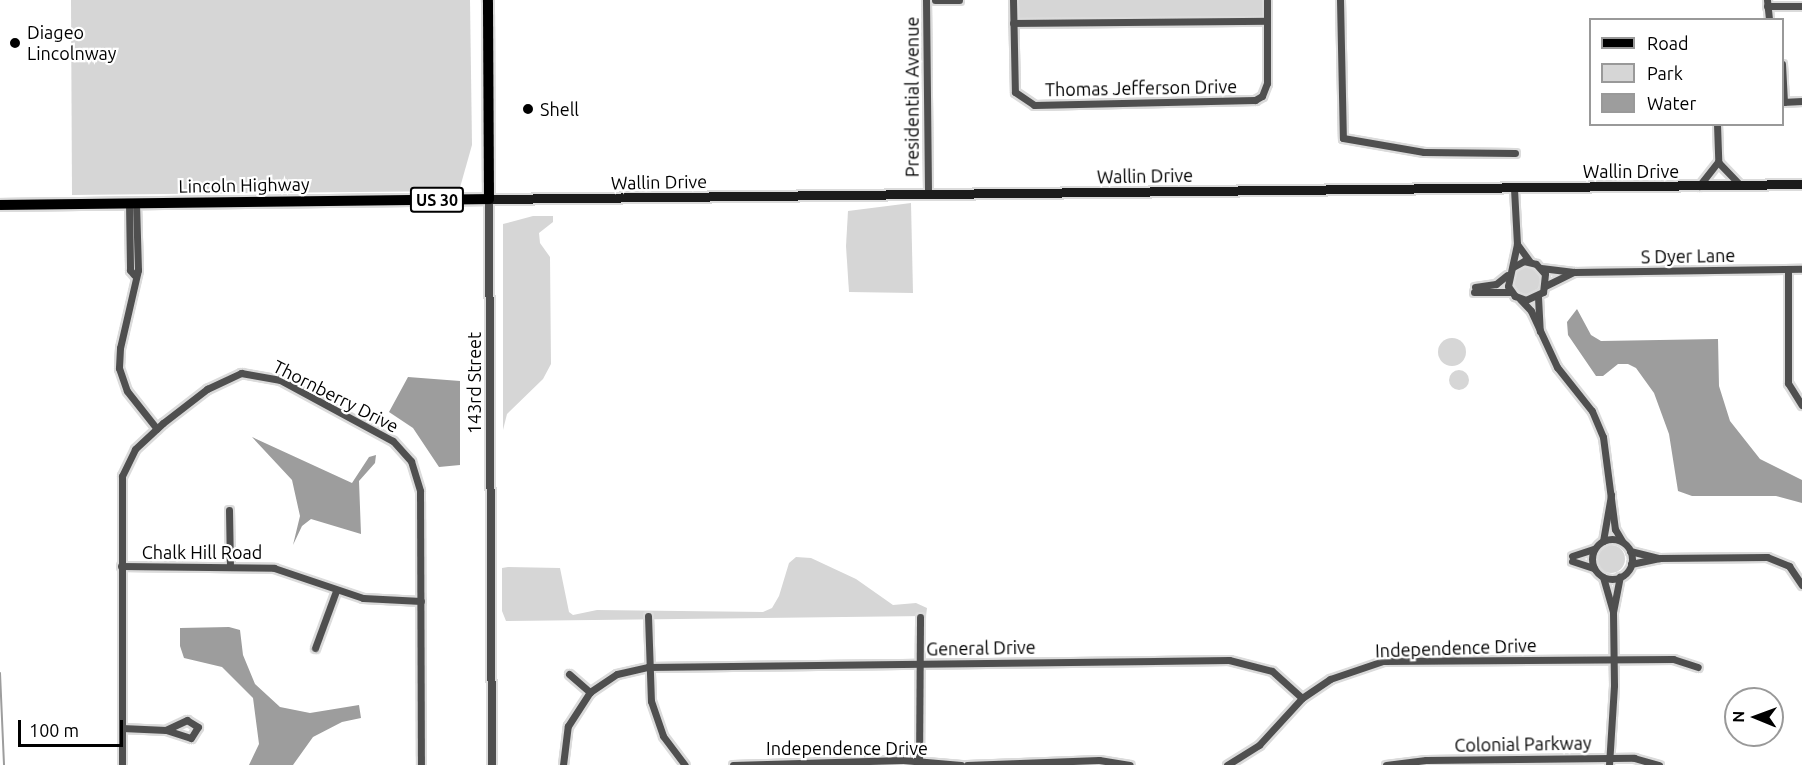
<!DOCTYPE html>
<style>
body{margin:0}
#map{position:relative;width:1802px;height:765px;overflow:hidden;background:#fff;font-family:Ubuntu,sans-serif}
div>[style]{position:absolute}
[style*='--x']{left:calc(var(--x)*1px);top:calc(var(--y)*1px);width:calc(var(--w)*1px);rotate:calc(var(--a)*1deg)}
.green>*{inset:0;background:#d6d6d6}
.round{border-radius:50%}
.water>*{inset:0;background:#9d9d9d}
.stream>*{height:2px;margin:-1px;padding:0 1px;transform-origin:1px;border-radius:1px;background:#9d9d9d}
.roads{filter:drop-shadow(2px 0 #dbdbdb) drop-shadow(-2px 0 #dbdbdb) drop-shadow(0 2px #dbdbdb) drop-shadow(0 -2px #dbdbdb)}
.minor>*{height:7px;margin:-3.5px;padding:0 3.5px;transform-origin:3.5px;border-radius:3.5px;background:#4f4f4f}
.minor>.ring{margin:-3.5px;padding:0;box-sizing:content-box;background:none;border:7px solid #4f4f4f;border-radius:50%}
.tertiary>*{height:8px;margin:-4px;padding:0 4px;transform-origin:4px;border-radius:4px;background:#4f4f4f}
.secondary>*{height:9px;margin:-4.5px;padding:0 4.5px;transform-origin:4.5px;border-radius:4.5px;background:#1c1c1c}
.primary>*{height:10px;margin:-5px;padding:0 5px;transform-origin:5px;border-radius:5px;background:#000}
.dots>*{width:16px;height:16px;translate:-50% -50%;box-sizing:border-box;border:3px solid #fff;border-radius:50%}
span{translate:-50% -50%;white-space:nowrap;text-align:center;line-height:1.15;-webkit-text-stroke:4.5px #fff;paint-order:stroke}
.shield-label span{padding:2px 4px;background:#fff;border:2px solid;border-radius:4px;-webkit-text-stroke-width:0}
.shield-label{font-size:16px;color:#000;font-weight:700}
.poi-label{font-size:18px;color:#000}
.left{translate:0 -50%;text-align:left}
.street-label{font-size:18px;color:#000}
.legend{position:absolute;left:1589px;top:18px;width:195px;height:108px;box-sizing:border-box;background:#fff;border:2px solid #999;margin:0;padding:8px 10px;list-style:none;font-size:18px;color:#000}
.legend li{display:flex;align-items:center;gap:12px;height:30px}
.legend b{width:30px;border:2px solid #999}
.north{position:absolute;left:1724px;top:687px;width:60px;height:60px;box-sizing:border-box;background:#fff;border:2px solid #999;border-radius:50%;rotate:271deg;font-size:16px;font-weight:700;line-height:24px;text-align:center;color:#000}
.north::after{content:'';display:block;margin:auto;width:21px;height:27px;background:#000;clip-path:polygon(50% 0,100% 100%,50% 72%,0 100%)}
.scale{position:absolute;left:18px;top:720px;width:105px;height:27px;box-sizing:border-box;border:3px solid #000;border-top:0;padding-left:8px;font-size:18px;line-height:21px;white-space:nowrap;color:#000;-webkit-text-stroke:4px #fff;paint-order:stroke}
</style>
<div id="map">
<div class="green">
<div style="clip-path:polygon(71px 0,470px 0,472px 145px,459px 191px,72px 195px)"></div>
<div style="clip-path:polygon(1016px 0,1262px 0,1262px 17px,1016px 20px)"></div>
<div style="clip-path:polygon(911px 203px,913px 293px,849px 292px,846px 246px,848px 211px)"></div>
<div style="clip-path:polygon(533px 216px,553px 216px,553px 222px,539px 233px,540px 243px,550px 257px,551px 364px,543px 379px,507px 414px,503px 430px,503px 224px)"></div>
<div class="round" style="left:1512px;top:267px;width:28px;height:28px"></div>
<div class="round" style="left:1438px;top:338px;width:28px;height:28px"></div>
<div class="round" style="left:1449px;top:370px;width:20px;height:20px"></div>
<div class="round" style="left:1597px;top:545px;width:28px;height:28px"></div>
<div style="clip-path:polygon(796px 557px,811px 558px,856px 579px,893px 605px,916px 603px,927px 608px,926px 616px,506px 621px,502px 611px,502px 568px,508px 567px,560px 568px,569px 612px,573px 615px,597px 610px,763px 612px,772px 608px,779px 596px,789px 563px)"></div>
</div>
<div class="water">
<div style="clip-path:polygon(1577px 309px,1591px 335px,1601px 341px,1718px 339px,1719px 386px,1730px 421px,1760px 459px,1802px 480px,1802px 503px,1776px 496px,1692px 496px,1678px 491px,1669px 434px,1654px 393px,1636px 368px,1628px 364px,1618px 364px,1603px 376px,1596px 376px,1568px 335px,1567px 322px)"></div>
<div style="clip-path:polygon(408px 377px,460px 381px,460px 465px,439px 467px,413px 428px,389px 412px)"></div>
<div style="clip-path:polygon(252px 437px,352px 483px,369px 457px,376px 455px,375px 463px,359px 481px,361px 534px,311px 519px,302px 526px,293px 545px,300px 516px,292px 480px)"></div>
<div style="clip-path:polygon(229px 627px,240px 630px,243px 655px,255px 684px,280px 707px,310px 713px,359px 705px,361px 718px,342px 722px,313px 737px,293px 765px,249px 765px,259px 744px,253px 698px,222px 667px,184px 658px,180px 646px,180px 628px)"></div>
</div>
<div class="stream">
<div style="--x:0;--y:673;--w:92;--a:87.5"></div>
</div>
<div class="roads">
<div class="minor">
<div style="--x:926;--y:0;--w:194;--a:89.4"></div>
<div style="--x:935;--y:0;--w:24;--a:0"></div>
<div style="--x:1013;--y:0;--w:92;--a:88.8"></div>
<div style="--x:1015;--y:92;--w:23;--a:34"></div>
<div style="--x:1034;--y:105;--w:221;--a:-1.3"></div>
<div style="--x:1255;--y:100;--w:8;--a:-30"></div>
<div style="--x:1262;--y:96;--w:14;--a:-69"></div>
<div style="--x:1267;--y:83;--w:83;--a:-90"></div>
<div style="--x:1340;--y:0;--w:138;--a:88.8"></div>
<div style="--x:1343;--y:138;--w:82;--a:9.8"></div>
<div style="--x:1424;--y:152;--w:91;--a:0.6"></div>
<div style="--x:1767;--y:0;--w:20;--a:84"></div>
<div style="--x:1767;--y:6;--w:35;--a:0"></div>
<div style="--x:1013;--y:23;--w:254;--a:-0.5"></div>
<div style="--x:1782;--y:64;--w:38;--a:87"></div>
<div style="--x:1782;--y:102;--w:20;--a:-3"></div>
<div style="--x:1717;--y:124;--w:38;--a:88"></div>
<div style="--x:1718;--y:162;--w:30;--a:46"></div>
<div style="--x:1699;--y:186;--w:31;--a:-52"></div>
<div style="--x:129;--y:203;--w:67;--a:89.1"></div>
<div style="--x:130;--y:270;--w:6;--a:51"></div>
<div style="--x:136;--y:203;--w:67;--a:88.3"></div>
<div style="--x:138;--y:270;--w:80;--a:103"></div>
<div style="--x:120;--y:348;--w:20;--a:93"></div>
<div style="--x:119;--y:368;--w:24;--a:71"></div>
<div style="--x:127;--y:391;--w:48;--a:51.7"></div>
<div style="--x:1517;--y:244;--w:22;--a:54"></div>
<div style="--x:1513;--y:267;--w:13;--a:-29"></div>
<div style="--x:1524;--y:261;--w:12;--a:14"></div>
<div style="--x:1536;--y:264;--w:13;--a:48"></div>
<div style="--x:1545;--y:274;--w:18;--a:96"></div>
<div style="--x:1543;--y:292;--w:19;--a:155"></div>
<div style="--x:1526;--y:300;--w:12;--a:-160"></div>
<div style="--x:1515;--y:296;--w:12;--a:-125"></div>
<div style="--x:1508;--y:286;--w:43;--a:-77.9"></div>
<div style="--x:1517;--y:244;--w:56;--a:-93.1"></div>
<div style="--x:1541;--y:268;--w:33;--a:7"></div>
<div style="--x:1574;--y:272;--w:228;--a:-0.8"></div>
<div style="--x:1788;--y:269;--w:114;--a:90"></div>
<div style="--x:1788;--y:383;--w:26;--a:58"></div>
<div style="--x:1545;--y:286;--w:32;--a:-26"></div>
<div style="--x:1475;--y:287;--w:21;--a:-8"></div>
<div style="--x:1496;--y:284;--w:14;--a:-39"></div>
<div style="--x:1474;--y:292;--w:37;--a:0"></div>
<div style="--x:1538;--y:297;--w:34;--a:87"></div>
<div style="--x:1520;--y:299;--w:16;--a:47"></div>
<div style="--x:1531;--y:311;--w:62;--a:65.1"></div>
<div style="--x:1557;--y:367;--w:56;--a:51.5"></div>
<div style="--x:1592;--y:411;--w:28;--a:67"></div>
<div style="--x:1603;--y:437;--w:93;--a:82.6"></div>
<div style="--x:1615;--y:529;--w:14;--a:60"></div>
<div style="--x:229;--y:510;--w:56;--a:89"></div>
<div class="ring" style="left:1592px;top:539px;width:33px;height:33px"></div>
<div style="--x:1603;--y:541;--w:47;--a:-80.1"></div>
<div style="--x:1630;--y:551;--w:30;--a:14"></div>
<div style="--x:1659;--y:558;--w:108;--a:-0.5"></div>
<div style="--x:1767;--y:557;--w:24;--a:22"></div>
<div style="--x:1789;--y:566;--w:23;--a:56"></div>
<div style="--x:1572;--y:556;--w:23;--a:-18"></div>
<div style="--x:1572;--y:561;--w:23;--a:18"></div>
<div style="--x:1631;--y:564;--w:29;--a:-12"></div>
<div style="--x:121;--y:566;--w:153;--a:0.7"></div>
<div style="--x:274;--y:568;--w:94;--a:18.6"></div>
<div style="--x:363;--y:598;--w:58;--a:3"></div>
<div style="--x:1603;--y:577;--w:36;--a:74"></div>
<div style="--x:648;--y:616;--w:85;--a:88"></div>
<div style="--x:651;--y:701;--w:37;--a:71"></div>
<div style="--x:663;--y:736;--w:36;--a:53"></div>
<div style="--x:315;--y:648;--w:61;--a:-69.8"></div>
<div style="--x:569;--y:674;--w:28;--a:41"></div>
<div style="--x:122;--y:728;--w:44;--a:2.6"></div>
<div style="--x:166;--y:730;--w:26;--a:18"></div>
<div style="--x:191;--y:738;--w:13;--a:-58"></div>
<div style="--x:198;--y:727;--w:13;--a:-148"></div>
<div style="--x:187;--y:720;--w:23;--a:155"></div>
<div style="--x:122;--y:765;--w:289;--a:-90"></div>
<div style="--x:122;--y:476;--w:30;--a:-64"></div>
<div style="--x:135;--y:449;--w:38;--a:-43"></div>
<div style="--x:163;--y:423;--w:56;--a:-37.7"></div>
<div style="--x:207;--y:389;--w:38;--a:-25"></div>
<div style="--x:241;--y:373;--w:40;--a:10"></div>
<div style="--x:280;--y:380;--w:128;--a:28.4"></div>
<div style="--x:393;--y:441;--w:27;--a:48"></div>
<div style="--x:411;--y:461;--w:31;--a:73"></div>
<div style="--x:420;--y:491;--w:274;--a:89.8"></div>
<div style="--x:563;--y:765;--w:39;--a:-83"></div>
<div style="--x:568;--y:726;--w:40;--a:-57.1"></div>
<div style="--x:590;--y:692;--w:32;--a:-34"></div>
<div style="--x:617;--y:674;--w:32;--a:-13"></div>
<div style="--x:648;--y:667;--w:581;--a:-0.69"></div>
<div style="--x:1229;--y:660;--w:44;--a:14.3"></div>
<div style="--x:1272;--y:671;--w:40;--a:42"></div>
<div style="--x:733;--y:765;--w:170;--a:-1.7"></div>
<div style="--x:903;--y:760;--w:58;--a:4.9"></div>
<div style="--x:919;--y:765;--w:148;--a:-89.6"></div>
<div style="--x:967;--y:765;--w:132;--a:-2.2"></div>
<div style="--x:1099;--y:760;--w:31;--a:9"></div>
<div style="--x:1227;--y:765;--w:38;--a:-32"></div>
<div style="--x:1259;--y:745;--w:64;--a:-47.5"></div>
<div style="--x:1302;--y:698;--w:34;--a:-34"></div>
<div style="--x:1330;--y:679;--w:56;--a:-18.8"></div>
<div style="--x:1383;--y:661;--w:290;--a:-0.4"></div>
<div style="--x:1673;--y:659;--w:26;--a:18"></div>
<div style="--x:1386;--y:765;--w:40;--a:-7.1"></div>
<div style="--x:1426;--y:760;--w:208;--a:-0.6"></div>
<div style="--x:1634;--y:758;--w:26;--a:16"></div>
<div style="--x:1609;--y:765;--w:80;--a:-86.4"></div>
<div style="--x:1614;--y:685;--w:73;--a:-90.8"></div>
<div style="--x:1613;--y:612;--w:36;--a:-79"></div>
</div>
<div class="tertiary">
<div style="--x:489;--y:199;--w:566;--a:89.7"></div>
</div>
<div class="secondary">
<div style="--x:489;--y:199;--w:1313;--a:-0.65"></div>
</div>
<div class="primary">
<div style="--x:0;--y:205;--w:489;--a:-0.7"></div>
<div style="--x:489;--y:199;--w:199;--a:-90.3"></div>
</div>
</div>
<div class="dots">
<div style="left:15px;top:43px;background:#000"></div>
<div style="left:528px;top:109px;background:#000"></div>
</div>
<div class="shield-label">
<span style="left:437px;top:200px">US 30</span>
</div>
<div class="poi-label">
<span class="left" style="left:27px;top:43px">Diageo<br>Lincolnway</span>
<span class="left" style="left:540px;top:109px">Shell</span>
</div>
<div class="street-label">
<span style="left:1141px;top:88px;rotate:-1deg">Thomas Jefferson Drive</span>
<span style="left:912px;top:97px;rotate:-90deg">Presidential Avenue</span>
<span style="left:1631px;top:171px">Wallin Drive</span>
<span style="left:1145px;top:176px;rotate:-1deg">Wallin Drive</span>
<span style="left:659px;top:182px;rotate:-1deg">Wallin Drive</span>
<span style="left:244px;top:185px;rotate:-1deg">Lincoln Highway</span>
<span style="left:1688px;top:256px;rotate:-1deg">S Dyer Lane</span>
<span style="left:474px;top:383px;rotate:-90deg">143rd Street</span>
<span style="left:336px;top:396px;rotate:27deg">Thornberry Drive</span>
<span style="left:202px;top:552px">Chalk Hill Road</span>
<span style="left:981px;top:648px;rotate:-1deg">General Drive</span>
<span style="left:1456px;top:648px;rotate:-2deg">Independence Drive</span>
<span style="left:1523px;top:744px;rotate:-1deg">Colonial Parkway</span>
<span style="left:847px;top:748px">Independence Drive</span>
</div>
<ul class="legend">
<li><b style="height:8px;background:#000"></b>Road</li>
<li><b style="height:16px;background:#d6d6d6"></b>Park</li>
<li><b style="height:16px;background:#9d9d9d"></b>Water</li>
</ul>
<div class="north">N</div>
<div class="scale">100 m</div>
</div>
